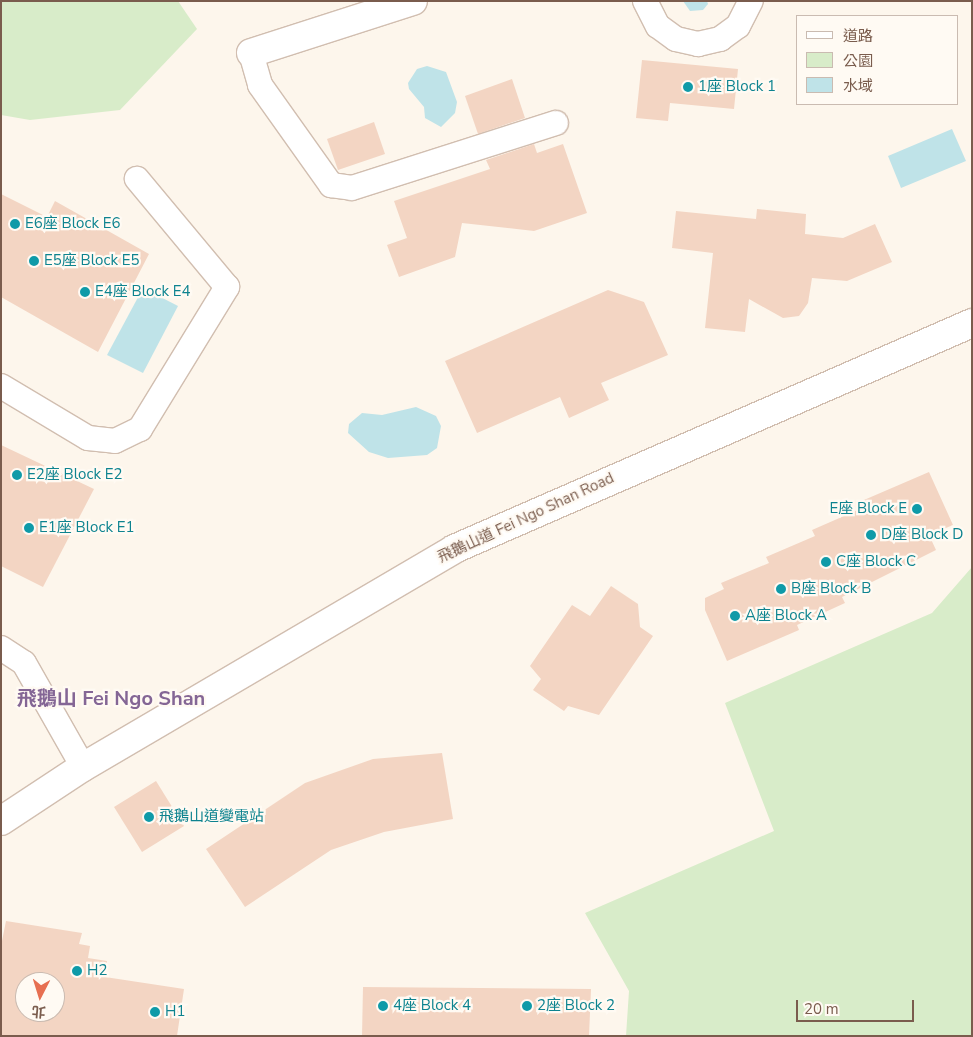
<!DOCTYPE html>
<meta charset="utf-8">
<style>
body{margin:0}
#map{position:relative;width:973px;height:1037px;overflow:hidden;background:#fdf6ec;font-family:"Nunito Sans","Noto Sans TC",sans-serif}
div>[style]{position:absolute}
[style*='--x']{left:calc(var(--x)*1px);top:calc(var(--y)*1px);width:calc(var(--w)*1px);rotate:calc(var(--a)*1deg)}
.green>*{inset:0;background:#d8ecc9}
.water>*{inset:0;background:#bfe3e8}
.building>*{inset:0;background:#f3d5c3}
.roads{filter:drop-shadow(1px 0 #d1beb0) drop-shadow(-1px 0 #d1beb0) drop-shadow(0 1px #d1beb0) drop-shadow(0 -1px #d1beb0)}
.lane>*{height:24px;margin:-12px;padding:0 12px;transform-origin:12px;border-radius:12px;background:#fff}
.street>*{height:28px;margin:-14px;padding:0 14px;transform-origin:14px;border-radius:14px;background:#fff}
.dots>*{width:14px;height:14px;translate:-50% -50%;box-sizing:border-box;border:2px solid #fffaf3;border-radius:50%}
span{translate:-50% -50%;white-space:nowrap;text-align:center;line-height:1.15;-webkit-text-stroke:4.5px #fffaf3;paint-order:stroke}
.culture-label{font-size:15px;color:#0d838f}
.left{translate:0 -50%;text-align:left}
.right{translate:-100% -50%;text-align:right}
.street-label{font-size:15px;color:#7a5c4d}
.district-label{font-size:20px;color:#846695;font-weight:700}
.frame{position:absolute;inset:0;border:2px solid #7a5c4d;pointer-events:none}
.legend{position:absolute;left:796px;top:15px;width:162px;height:90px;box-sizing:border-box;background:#fffaf3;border:1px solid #cabbb1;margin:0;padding:6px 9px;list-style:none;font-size:15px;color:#7a5c4d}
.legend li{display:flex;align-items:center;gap:10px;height:25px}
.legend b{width:25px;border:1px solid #cabbb1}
.north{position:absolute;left:15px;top:972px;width:50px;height:50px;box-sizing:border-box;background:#fffaf3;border:1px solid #cabbb1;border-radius:50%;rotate:185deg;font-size:14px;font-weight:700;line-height:20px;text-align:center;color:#7a5c4d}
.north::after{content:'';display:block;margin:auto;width:18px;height:22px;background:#e76f51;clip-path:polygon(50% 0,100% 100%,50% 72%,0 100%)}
.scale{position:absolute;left:796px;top:1000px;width:118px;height:22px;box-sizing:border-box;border:2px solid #7a5c4d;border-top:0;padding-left:6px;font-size:15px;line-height:18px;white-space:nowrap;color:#7a5c4d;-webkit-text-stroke:4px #fffaf3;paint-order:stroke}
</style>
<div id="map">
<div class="green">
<div style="clip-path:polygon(1px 1px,178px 1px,197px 29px,120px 110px,30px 120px,1px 115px)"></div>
<div style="clip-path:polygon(972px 567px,972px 1036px,626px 1036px,629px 991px,585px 913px,774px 831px,725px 703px,932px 613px)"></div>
</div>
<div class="water">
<div style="clip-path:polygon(683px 1px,707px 1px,708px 4px,703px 10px,690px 11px)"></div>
<div style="clip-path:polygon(427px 66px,446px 72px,457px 102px,455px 113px,441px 127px,425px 118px,424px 107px,409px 89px,408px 83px,417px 69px)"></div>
<div style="clip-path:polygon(952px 129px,966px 161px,901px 188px,888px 156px)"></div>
<div style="clip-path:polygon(143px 288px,178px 306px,143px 373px,107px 355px)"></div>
<div style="clip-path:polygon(416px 407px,436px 416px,441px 426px,437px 448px,427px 455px,388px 458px,369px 452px,348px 433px,349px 424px,362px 413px,382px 415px)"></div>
</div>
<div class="building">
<div style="clip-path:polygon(642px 60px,738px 69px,734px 109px,670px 103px,668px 121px,636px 118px)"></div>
<div style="clip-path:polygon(512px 79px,525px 118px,478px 134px,465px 96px)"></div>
<div style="clip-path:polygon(374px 122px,385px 154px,338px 170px,327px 139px)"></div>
<div style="clip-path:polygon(534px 144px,537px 153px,563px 144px,587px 213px,534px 231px,462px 223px,455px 257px,399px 277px,387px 245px,407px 238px,394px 201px,490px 169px,486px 160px)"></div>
<div style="clip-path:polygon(1px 194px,47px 217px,55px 201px,149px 254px,98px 352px,1px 297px)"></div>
<div style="clip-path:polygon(757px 209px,806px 214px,805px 234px,843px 238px,875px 224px,892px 262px,847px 281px,812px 278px,808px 303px,799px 316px,783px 318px,749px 299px,745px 332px,705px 328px,713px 253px,672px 248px,676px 211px,756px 219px)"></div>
<div style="clip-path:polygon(608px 290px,644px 302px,668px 355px,601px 383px,609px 400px,569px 418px,560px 397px,477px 433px,445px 361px)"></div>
<div style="clip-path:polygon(1px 445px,94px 489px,43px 587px,1px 566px)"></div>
<div style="clip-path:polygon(929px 472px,953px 525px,929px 535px,936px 550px,842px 597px,845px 603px,797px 625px,799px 630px,727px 661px,705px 610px,705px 598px,724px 589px,721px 583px,769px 563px,766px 557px,815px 536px,812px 530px,860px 509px,857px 503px)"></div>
<div style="clip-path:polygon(611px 586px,638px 604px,640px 627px,653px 636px,599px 715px,568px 706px,564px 711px,533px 690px,541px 679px,530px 666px,572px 605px,590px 616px)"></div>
<div style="clip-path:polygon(442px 753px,453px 819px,384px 832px,331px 850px,245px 907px,206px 849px,305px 783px,373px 759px)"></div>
<div style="clip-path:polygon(156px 781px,184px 826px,142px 852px,114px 807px)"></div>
<div style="clip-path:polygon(evenodd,6px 921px,82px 933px,79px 944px,90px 946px,88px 958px,107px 961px,105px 977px,184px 989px,177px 1036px,1px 1036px,1px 946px,6px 921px,25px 982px,55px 982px,55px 1012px,25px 1012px,25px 982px)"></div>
<div style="clip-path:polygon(363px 987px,591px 989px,589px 1036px,362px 1036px)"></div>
</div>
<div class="roads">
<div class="lane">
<div style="--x:645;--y:1;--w:28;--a:63"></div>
<div style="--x:658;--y:26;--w:22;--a:36"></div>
<div style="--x:676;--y:39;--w:23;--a:13"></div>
<div style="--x:698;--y:44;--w:23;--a:-13"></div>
<div style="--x:720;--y:39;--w:22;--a:-36"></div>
<div style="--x:738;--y:26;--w:28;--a:-63"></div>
<div style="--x:251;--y:53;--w:33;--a:74"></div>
<div style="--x:260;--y:85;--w:123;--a:54.6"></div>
<div style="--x:331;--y:185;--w:21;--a:8"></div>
<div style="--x:352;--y:188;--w:214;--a:-17.7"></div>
<div style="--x:1;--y:386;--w:101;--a:30.9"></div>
<div style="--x:88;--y:438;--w:27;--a:6"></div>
<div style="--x:115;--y:441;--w:28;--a:-26"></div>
<div style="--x:140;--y:429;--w:167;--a:-58.5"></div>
<div style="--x:227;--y:287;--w:141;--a:-129.8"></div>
<div style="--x:1;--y:648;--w:27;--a:33"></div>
<div style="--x:24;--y:663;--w:120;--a:60.4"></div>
</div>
<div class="street">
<div style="--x:251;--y:53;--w:170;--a:-17.8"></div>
<div style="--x:1;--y:821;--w:98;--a:-33.4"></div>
<div style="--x:83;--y:767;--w:430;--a:-30.4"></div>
<div style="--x:454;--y:549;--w:565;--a:-23.57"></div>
</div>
</div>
<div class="dots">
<div style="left:688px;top:87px;background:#0f9aa8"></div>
<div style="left:15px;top:224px;background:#0f9aa8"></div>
<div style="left:34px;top:261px;background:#0f9aa8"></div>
<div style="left:85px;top:292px;background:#0f9aa8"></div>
<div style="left:17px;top:475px;background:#0f9aa8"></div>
<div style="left:917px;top:509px;background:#0f9aa8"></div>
<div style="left:29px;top:528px;background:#0f9aa8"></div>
<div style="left:871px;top:535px;background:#0f9aa8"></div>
<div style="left:826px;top:562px;background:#0f9aa8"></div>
<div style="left:781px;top:589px;background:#0f9aa8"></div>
<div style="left:735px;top:616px;background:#0f9aa8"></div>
<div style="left:149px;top:817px;background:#0f9aa8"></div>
<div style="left:77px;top:971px;background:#0f9aa8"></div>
<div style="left:383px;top:1006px;background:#0f9aa8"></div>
<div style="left:527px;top:1006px;background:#0f9aa8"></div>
<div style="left:155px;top:1012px;background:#0f9aa8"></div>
</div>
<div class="culture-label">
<span class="left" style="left:698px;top:87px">1座 Block 1</span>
<span class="left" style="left:25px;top:224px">E6座 Block E6</span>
<span class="left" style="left:44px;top:261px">E5座 Block E5</span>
<span class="left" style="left:95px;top:292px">E4座 Block E4</span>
<span class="left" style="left:27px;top:475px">E2座 Block E2</span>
<span class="right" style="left:907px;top:509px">E座 Block E</span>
<span class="left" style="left:39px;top:528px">E1座 Block E1</span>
<span class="left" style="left:881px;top:535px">D座 Block D</span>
<span class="left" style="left:836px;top:562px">C座 Block C</span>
<span class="left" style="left:791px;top:589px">B座 Block B</span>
<span class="left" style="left:745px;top:616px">A座 Block A</span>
<span class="left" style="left:159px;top:817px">飛鵝山道變電站</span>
<span class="left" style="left:87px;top:971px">H2</span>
<span class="left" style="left:393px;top:1006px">4座 Block 4</span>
<span class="left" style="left:537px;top:1006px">2座 Block 2</span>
<span class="left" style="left:165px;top:1012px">H1</span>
</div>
<div class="street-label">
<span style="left:526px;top:518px;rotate:-25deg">飛鵝山道 Fei Ngo Shan Road</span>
</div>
<div class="district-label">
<span style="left:111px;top:698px">飛鵝山 Fei Ngo Shan</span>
</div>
<div class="frame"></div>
<ul class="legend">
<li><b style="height:6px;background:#fff"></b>道路</li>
<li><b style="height:14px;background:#d8ecc9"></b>公園</li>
<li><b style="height:14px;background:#bfe3e8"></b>水域</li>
</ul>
<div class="north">北</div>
<div class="scale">20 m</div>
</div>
